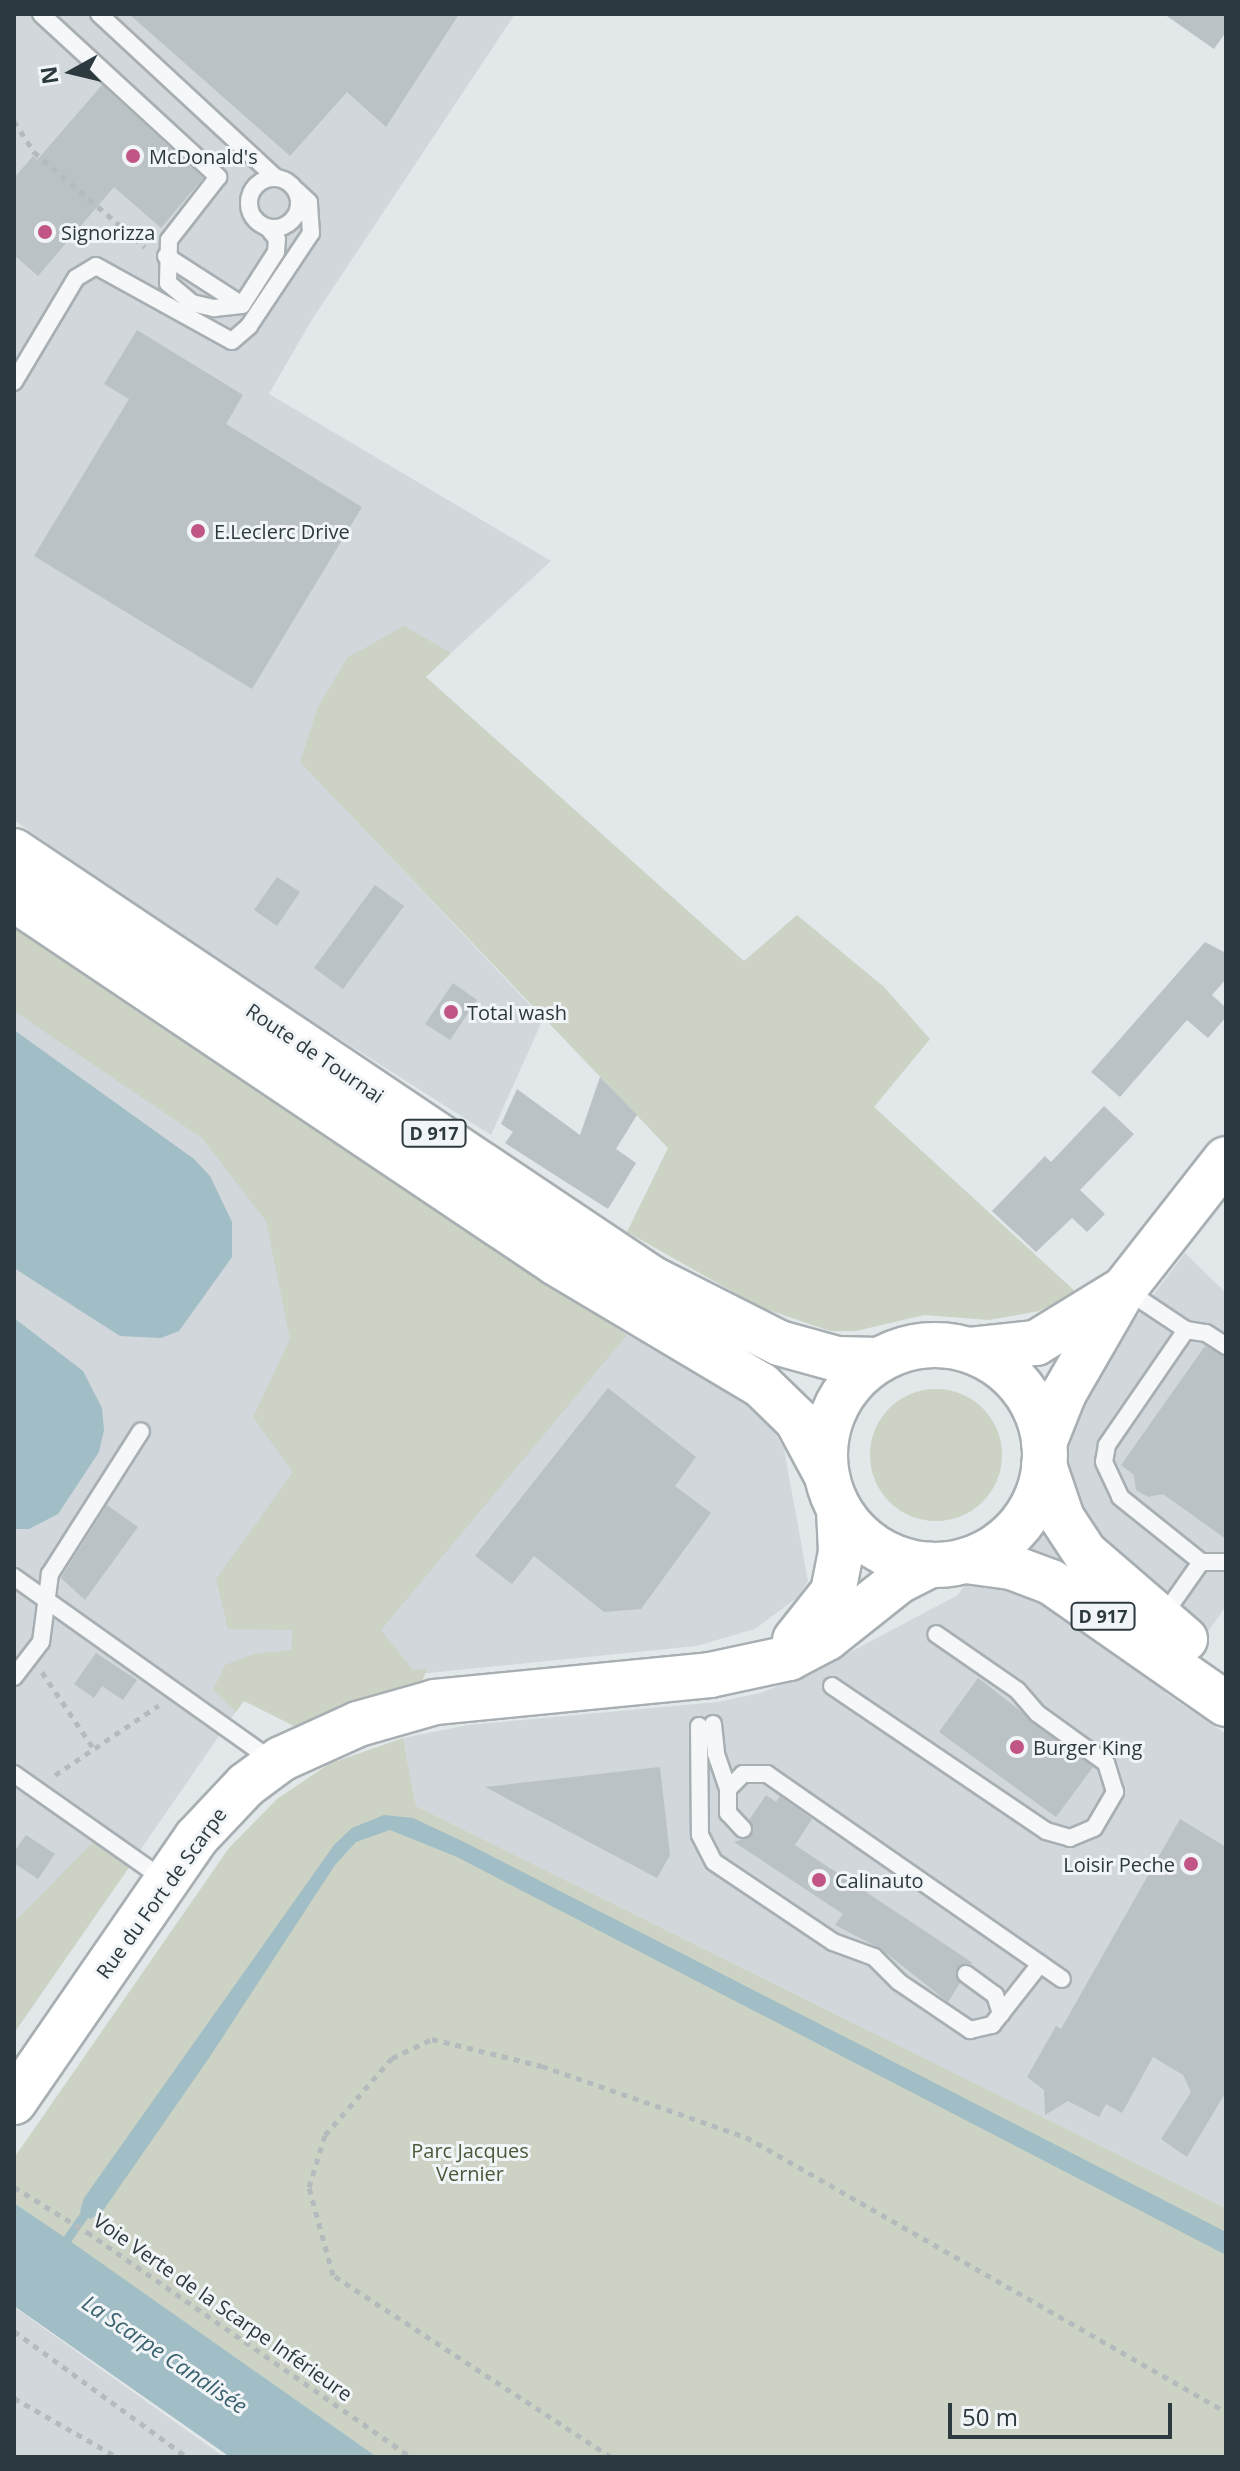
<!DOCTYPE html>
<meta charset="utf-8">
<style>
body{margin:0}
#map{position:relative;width:1240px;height:2471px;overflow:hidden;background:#e2e7e9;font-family:"Open Sans",sans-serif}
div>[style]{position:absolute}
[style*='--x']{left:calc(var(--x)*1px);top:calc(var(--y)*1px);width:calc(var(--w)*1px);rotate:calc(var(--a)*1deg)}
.built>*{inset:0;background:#d1d7db}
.green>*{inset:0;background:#ccd2c4}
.round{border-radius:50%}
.water>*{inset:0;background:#a1bdc5}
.stream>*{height:9px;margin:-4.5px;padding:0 4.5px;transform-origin:4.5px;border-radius:4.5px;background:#a1bdc5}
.building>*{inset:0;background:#bac2c5}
.path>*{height:5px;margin-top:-2.5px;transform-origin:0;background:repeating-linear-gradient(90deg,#b5babd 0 6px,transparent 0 12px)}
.roads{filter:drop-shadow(2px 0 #a8afb3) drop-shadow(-2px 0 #a8afb3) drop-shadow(0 2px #a8afb3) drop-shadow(0 -2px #a8afb3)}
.lane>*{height:16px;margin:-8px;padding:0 8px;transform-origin:8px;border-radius:8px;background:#f5f7f8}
.lane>.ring{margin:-8px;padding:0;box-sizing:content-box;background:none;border:16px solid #f5f7f8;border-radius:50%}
.secondary>*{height:44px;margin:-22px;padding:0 22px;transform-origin:22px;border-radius:22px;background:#fff}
.primary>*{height:44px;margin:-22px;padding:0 22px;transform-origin:22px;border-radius:22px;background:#fff}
.primary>.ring{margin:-22px;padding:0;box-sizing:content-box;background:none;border:44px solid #fff;border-radius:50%}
.dots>*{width:22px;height:22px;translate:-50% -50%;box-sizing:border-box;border:4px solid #f2f5f7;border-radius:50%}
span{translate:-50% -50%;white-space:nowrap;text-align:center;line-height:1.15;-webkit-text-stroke:6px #f2f5f7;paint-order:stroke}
.shield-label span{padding:2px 6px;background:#f2f5f7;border:2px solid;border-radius:6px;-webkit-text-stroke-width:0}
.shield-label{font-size:18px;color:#2c393f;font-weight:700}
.poi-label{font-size:20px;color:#2c393f}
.left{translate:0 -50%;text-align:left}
.right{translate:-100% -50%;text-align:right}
.street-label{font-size:20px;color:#2c393f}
.park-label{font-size:20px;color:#4a593b}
.water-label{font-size:22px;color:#3a626f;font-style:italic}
.frame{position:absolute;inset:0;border:16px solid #2c393f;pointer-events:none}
.north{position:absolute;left:32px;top:32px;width:80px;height:80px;-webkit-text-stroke:6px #f2f5f7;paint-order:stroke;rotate:262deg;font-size:22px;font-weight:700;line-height:32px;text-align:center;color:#2c393f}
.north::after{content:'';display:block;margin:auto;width:28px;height:36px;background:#2c393f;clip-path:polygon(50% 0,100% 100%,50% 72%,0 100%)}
.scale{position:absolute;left:948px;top:2403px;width:224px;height:36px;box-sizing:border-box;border:4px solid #2c393f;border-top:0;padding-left:10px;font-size:24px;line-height:28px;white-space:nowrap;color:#2c393f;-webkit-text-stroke:6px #f2f5f7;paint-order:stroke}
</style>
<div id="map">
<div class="built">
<div style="clip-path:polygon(14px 14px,515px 14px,311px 321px,269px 394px,551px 561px,425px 677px,301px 762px,543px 1019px,491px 1135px,195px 947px,14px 820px)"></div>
<div style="clip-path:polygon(14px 967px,627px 1335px,701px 1373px,746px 1405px,770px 1425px,784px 1449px,808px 1581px,798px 1597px,755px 1629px,696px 1646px,250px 1691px,14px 2033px)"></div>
<div style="clip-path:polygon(1185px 1253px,1226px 1293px,1226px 1606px,1165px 1693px,1226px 1734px,1226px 2208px,416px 1806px,403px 1738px,468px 1725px,718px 1702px,760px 1693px,807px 1675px,958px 1595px,1057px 1450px,1121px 1338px)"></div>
<div style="clip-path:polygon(14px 2307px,224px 2457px,14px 2457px)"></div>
</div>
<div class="green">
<div style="clip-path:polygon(404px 626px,451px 653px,426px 677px,744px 961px,797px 915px,884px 987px,930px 1039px,874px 1107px,1077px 1293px,1039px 1311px,989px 1320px,924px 1315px,856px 1331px,830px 1331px,760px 1307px,627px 1232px,668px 1148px,300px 762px,318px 707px,347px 658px)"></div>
<div style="clip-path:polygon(14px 923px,627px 1335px,381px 1630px,413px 1670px,427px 1669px,422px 1682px,294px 1726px,244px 1701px,236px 1712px,213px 1690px,225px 1665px,254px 1654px,291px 1650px,293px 1630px,228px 1629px,216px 1579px,293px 1472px,253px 1417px,290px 1339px,266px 1221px,202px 1138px,14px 1011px)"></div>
<div class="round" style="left:870px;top:1389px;width:132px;height:132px"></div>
<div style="clip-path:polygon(403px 1738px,416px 1806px,1226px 2208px,1226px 2457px,377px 2457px,14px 2203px,14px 2158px,229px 1848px,277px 1799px,329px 1764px)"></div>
<div style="clip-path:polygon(95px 1840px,130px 1866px,14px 2033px,14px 1922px)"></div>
</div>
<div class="water">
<div style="clip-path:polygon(14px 1030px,194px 1159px,210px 1176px,232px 1222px,232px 1257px,179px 1331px,161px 1338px,120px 1336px,14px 1268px)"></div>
<div style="clip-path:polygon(14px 1318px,83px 1371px,102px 1408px,104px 1430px,99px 1452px,58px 1514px,29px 1529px,14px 1529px)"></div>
<div style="clip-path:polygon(384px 1815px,413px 1818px,466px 1843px,1226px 2232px,1226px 2255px,457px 1857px,390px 1830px,356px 1842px,335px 1865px,209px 2058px,102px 2212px,90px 2219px,80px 2211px,84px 2198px,334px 1845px,352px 1828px)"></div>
<div style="clip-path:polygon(14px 2203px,67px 2239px,377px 2457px,230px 2457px,14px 2306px)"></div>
</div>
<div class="stream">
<div style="--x:62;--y:2246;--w:49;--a:-55"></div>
</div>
<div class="building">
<div style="clip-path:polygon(129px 14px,459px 14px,386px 127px,347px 92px,290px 156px)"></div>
<div style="clip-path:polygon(1164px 14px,1226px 14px,1226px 32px,1214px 49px)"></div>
<div style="clip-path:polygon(102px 85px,203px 178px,161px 228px,114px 187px,38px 276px,14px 255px,14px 178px,33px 156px,37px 160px)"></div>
<div style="clip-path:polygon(137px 330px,243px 395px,226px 424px,362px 507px,252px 689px,34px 556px,129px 399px,104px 384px)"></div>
<div style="clip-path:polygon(277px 877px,300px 892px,277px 926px,254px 910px)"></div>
<div style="clip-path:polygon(375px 885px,404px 906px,343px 989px,314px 968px)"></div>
<div style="clip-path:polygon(1205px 942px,1226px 953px,1226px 979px,1212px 995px,1226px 1008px,1226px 1017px,1208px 1038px,1187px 1020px,1120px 1097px,1091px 1072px)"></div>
<div style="clip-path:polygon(453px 983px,477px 1000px,450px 1040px,425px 1024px)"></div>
<div style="clip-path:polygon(600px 1077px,637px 1115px,616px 1149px,636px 1163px,608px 1209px,505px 1143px,513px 1132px,501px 1124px,517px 1089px,580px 1135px)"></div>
<div style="clip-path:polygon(1104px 1106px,1134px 1134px,1080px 1190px,1105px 1214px,1087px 1232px,1072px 1218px,1036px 1252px,992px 1211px,1045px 1156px,1051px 1162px)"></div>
<div style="clip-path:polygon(1205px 1346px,1226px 1357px,1226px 1539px,1163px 1494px,1148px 1497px,1136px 1490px,1134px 1475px,1121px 1465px)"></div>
<div style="clip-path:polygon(608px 1388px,696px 1457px,675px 1486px,711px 1513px,641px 1609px,604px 1612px,534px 1556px,512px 1584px,475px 1556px)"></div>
<div style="clip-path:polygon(107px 1505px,138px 1527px,85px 1600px,61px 1578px)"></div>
<div style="clip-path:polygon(96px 1653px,137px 1680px,123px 1700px,102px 1686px,94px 1698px,74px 1684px)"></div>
<div style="clip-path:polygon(978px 1678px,1093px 1767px,1056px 1817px,939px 1732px)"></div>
<div style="clip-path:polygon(660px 1767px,670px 1855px,657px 1878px,485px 1787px)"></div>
<div style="clip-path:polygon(766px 1795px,776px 1802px,780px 1796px,812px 1819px,795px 1845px,973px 1963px,957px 1968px,960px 1983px,948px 2002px,881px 1949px,835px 1925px,843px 1914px,734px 1842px,751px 1836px,749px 1820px)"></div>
<div style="clip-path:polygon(1180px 1819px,1226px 1847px,1226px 2092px,1187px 2157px,1161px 2139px,1191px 2092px,1183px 2075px,1153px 2057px,1122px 2113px,1106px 2104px,1099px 2117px,1068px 2101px,1045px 2115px,1044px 2090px,1027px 2077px,1056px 2026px,1061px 2029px)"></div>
<div style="clip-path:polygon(26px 1835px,55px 1854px,38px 1879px,14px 1863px,14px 1852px)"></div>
</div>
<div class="path">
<div style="--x:14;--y:121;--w:37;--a:57"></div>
<div style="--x:34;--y:152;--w:146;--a:40.6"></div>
<div style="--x:42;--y:1672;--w:93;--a:56"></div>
<div style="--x:55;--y:1775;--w:125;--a:-33.9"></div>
<div style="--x:14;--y:2187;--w:86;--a:31.7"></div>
<div style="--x:87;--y:2232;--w:394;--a:34.8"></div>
<div style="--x:14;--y:2331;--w:214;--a:36.1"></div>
<div style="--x:14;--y:2398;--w:119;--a:29.8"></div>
<div style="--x:611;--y:2457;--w:332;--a:-146.8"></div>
<div style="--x:333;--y:2275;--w:91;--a:-105.3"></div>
<div style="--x:309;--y:2187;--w:54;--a:-72.9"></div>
<div style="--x:325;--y:2135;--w:102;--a:-49"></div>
<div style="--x:392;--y:2058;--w:44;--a:-25.4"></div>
<div style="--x:432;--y:2039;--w:113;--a:13.8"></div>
<div style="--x:542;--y:2066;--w:216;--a:19.2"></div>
<div style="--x:746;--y:2137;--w:553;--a:29.81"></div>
</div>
<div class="roads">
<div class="lane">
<div style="--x:41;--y:14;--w:241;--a:42.6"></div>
<div style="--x:218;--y:177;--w:80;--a:127.9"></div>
<div style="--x:169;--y:240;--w:43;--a:91.3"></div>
<div style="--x:168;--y:283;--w:31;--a:40"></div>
<div style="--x:192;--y:303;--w:23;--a:13"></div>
<div style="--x:214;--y:308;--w:28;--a:-6"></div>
<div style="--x:242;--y:305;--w:63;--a:-57.3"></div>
<div style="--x:276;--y:252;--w:13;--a:-86"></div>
<div style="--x:277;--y:239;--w:14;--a:-129"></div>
<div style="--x:99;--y:14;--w:240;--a:42.8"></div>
<div class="ring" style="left:249px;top:178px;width:34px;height:34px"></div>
<div style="--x:166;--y:256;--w:90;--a:32.8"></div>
<div style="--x:14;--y:382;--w:121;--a:-59.2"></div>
<div style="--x:76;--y:278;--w:23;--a:-31"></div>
<div style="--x:96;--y:266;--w:155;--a:28.9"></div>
<div style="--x:232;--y:341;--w:23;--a:-41"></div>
<div style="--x:249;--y:326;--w:112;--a:-56.3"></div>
<div style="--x:311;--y:233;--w:31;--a:-94"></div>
<div style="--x:309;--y:202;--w:16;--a:-137"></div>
<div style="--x:1126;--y:1290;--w:72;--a:33.7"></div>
<div style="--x:1186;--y:1330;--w:140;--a:124.5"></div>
<div style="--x:1107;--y:1445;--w:17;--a:100"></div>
<div style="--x:1104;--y:1462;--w:38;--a:65"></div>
<div style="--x:1120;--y:1497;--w:104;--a:38.7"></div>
<div style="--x:1201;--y:1562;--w:66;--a:125.1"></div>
<div style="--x:1186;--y:1330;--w:20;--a:9"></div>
<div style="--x:1206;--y:1333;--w:24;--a:33"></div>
<div style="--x:1201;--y:1562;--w:25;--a:0"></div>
<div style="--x:14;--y:1577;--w:319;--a:35.4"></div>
<div style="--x:14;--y:1677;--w:44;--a:-52.4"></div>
<div style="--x:41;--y:1642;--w:69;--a:-82.5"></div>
<div style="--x:50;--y:1574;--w:169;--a:-57.5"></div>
<div style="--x:832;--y:1686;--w:258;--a:34.1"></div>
<div style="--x:1046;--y:1831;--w:25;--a:16"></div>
<div style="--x:1070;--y:1838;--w:26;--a:-23"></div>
<div style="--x:1094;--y:1828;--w:42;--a:-59.7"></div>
<div style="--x:1115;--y:1792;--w:30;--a:-107"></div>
<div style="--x:1106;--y:1763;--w:85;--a:-144.1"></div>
<div style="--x:1037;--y:1713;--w:30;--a:-131"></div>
<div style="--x:1017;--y:1690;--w:98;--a:-145.3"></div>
<div style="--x:713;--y:1724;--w:30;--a:84"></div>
<div style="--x:716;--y:1754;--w:37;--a:71"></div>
<div style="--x:699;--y:1726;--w:109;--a:89.5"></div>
<div style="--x:700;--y:1835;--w:30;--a:63"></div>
<div style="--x:714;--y:1862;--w:143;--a:33.9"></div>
<div style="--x:833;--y:1942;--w:44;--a:20.1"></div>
<div style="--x:874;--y:1957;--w:35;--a:45"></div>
<div style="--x:899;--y:1982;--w:86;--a:34.1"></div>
<div style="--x:970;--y:2030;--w:23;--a:-13"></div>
<div style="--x:992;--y:2025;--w:78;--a:-51.8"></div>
<div style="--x:14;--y:1774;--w:186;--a:35.1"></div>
<div style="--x:743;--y:1829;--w:22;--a:-133"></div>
<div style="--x:728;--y:1813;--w:24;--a:-90"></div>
<div style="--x:728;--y:1789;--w:21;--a:-45"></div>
<div style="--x:743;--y:1774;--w:24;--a:0"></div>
<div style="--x:767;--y:1774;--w:359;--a:34.8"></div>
<div style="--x:966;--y:1974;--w:36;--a:36"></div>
<div style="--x:995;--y:1995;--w:20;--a:72"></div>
</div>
<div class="secondary">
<div style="--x:970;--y:1350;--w:66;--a:-6.1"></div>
<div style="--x:1036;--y:1343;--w:97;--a:-31.6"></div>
<div style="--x:1044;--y:1443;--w:54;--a:-68.2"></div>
<div style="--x:1064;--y:1393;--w:120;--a:-60"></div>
<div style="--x:1124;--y:1289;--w:165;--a:-51.9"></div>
<div style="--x:795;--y:1640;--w:61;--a:-51.6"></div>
<div style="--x:833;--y:1592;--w:41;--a:-78.7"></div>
<div style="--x:841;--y:1552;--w:42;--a:-92.7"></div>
<div style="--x:14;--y:2102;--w:321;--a:-55.4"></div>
<div style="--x:196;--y:1838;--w:73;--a:-46.7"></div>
<div style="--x:246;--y:1785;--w:44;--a:-36.6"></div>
<div style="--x:281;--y:1759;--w:85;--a:-24.4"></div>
<div style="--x:358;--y:1724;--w:80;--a:-15.9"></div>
<div style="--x:435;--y:1702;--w:276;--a:-5.6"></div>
<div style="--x:710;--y:1675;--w:81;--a:-12.1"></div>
<div style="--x:789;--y:1658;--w:43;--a:-27.8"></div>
<div style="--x:827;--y:1638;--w:92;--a:-38.4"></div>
<div style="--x:899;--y:1581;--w:36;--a:-27"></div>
</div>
<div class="primary">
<div style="--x:14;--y:851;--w:767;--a:33.84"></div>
<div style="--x:651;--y:1278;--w:144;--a:26.9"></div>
<div style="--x:779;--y:1343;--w:60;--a:15.4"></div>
<div style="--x:837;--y:1359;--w:42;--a:1.4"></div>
<div style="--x:14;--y:899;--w:653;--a:33.88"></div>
<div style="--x:556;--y:1263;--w:239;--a:30.8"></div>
<div style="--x:761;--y:1385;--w:50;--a:44.2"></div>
<div style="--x:797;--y:1420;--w:61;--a:61.8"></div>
<div class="ring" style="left:825px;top:1345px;width:176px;height:176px"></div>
<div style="--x:1044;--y:1465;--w:56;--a:71.2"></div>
<div style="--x:1062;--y:1518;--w:42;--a:56.7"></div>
<div style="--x:1085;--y:1553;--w:132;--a:40.7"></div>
<div style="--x:966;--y:1561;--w:45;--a:7.6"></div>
<div style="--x:1011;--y:1567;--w:43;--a:20.6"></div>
<div style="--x:1051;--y:1582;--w:213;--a:34.9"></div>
</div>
</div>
<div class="dots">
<div style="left:133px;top:156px;background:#c05586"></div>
<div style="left:45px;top:232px;background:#c05586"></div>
<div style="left:198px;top:531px;background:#c05586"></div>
<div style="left:451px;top:1012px;background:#c05586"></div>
<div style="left:1017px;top:1747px;background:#c05586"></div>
<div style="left:1191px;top:1864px;background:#c05586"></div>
<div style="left:819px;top:1880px;background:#c05586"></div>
</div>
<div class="shield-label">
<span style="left:434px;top:1133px">D 917</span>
<span style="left:1103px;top:1616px">D 917</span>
</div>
<div class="poi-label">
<span class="left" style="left:149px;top:156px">McDonald's</span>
<span class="left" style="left:61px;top:232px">Signorizza</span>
<span class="left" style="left:214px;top:531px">E.Leclerc Drive</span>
<span class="left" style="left:467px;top:1012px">Total wash</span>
<span class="left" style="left:1033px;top:1747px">Burger King</span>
<span class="right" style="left:1175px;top:1864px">Loisir Peche</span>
<span class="left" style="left:835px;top:1880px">Calinauto</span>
</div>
<div class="street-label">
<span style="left:315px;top:1053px;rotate:34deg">Route de Tournai</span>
<span style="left:161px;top:1893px;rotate:-54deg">Rue du Fort de Scarpe</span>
<span style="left:223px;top:2307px;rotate:35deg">Voie Verte de la Scarpe Inférieure</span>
</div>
<div class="park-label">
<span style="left:470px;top:2162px">Parc Jacques<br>Vernier</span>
</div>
<div class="water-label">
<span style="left:165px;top:2354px;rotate:34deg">La Scarpe Canalisée</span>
</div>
<div class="frame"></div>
<div class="north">N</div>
<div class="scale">50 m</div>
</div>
